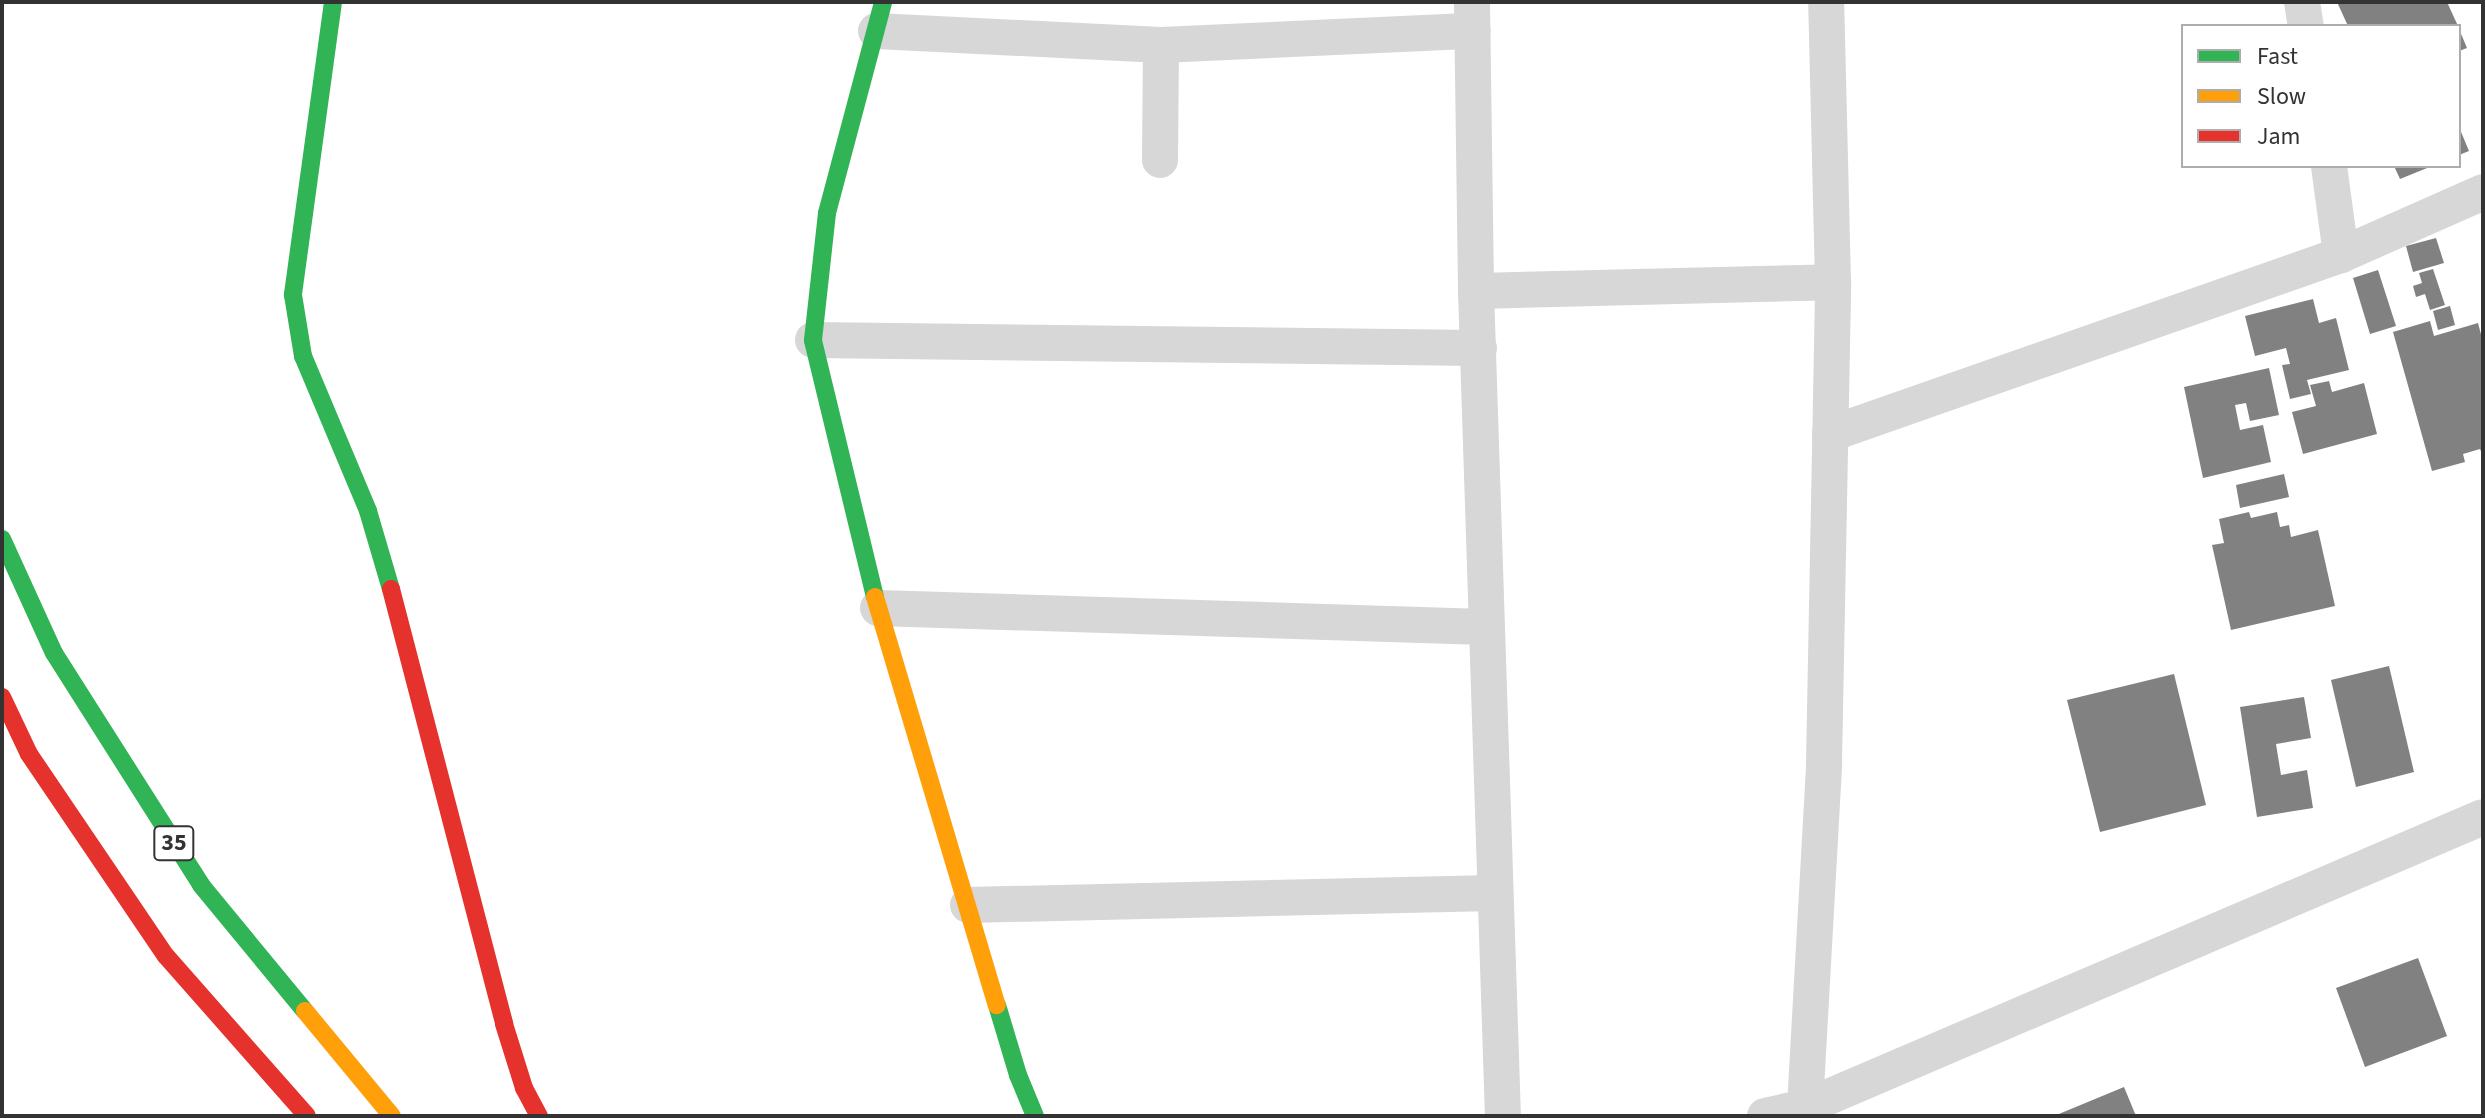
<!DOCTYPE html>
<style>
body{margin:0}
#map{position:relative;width:2485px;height:1118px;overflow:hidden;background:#fff;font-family:"Source Sans 3",sans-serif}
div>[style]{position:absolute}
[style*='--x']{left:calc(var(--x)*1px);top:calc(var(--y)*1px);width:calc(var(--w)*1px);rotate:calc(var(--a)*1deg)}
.building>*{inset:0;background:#818181}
.street>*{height:36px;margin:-18px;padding:0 18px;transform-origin:18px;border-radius:18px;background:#d7d7d7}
.fast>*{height:18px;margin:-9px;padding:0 9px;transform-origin:9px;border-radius:9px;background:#30b455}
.slow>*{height:18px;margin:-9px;padding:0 9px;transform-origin:9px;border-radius:9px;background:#ff9f0a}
.jam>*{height:18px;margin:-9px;padding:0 9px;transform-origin:9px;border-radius:9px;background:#e5322d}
span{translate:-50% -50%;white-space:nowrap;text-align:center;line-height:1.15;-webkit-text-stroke:8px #fff;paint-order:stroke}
.shield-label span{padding:2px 6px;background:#fff;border:2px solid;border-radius:6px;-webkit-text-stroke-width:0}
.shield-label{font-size:24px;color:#333;font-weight:700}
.frame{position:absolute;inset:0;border:4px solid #333;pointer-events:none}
.legend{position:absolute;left:2181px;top:24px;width:280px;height:144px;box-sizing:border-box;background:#fff;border:2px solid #adadad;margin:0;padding:10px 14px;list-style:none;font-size:24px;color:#333}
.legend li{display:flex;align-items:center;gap:16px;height:40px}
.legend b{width:40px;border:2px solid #adadad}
</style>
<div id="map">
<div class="building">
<div style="clip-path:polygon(2337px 2px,2447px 2px,2458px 26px,2348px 26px)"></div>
<div style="clip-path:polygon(2459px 29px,2467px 48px,2459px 51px)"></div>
<div style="clip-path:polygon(2459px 127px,2469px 151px,2459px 155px)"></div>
<div style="clip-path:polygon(2394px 166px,2432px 166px,2400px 179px)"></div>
<div style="clip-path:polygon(2436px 238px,2444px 263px,2413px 272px,2406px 246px)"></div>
<div style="clip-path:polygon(2433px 269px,2445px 305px,2430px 310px,2425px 294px,2416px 297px,2413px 286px,2422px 283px,2419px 273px)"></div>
<div style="clip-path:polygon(2378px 270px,2396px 326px,2370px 334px,2353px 278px)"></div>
<div style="clip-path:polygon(2313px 299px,2319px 323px,2336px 318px,2349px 370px,2307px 380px,2311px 394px,2290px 399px,2282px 365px,2290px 364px,2286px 348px,2255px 356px,2245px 316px)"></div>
<div style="clip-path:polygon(2450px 306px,2455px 325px,2438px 330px,2433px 311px)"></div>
<div style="clip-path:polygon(2430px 321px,2434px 336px,2478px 323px,2483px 342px,2483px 456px,2480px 449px,2463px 454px,2465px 462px,2432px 471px,2393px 332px)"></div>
<div style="clip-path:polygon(2269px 368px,2279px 415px,2250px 421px,2246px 403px,2235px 405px,2240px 430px,2263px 425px,2271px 462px,2203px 478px,2184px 387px)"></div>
<div style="clip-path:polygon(2329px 381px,2332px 392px,2364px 383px,2377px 434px,2303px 454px,2292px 412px,2316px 406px,2310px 385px)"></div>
<div style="clip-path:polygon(2284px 474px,2289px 497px,2240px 508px,2236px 485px)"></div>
<div style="clip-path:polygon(2249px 512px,2251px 518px,2277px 512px,2280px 527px,2289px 525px,2291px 537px,2318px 530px,2335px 606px,2231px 630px,2212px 545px,2224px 543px,2219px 519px)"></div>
<div style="clip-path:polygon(2389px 666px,2414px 772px,2356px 787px,2331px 680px)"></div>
<div style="clip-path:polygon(2174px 674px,2206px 805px,2100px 832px,2067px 700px)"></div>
<div style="clip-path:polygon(2304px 697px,2311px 738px,2276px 744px,2281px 775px,2307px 770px,2313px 808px,2257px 817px,2240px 707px)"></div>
<div style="clip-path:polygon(2418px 958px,2447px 1036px,2365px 1067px,2336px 988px)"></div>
<div style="clip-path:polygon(2124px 1087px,2136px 1116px,2054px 1116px)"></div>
</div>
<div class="street">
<div style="--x:1472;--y:2;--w:289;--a:89.2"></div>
<div style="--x:1476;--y:291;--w:825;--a:88.13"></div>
<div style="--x:2302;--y:2;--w:24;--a:81"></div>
<div style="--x:876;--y:31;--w:285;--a:2.8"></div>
<div style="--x:1161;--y:45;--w:312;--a:-2.6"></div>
<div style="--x:1160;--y:160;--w:115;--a:-89.5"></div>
<div style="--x:2329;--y:166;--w:90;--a:82.3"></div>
<div style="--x:1476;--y:291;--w:357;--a:-1.4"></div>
<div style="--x:813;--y:340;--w:666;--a:0.69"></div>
<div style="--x:1830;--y:434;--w:541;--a:-19.31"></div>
<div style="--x:2341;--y:255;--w:155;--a:-23.9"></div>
<div style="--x:878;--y:608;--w:607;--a:1.79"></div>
<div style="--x:968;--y:905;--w:526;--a:-1.31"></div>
<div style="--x:1765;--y:1116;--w:41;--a:-12.7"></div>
<div style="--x:1805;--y:1107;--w:737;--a:-23.16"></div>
<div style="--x:1809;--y:1116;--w:10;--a:-114"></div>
<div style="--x:1805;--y:1107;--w:345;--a:-86.8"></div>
<div style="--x:1824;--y:763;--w:481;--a:-88.9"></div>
<div style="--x:1833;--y:282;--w:280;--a:-91.4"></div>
</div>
<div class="fast">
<div style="--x:333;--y:2;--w:296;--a:97.8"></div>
<div style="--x:293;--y:295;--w:62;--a:80.7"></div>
<div style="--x:303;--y:356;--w:168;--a:67.2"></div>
<div style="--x:368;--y:511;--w:81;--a:73.6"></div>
<div style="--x:2;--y:539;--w:125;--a:65.5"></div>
<div style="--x:54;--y:653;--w:275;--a:57.6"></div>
<div style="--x:201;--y:885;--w:163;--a:50.5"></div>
<div style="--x:875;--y:597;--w:264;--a:-103.6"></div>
<div style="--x:813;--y:340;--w:128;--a:-83.7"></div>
<div style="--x:827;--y:213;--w:218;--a:-75.1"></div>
<div style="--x:997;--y:1005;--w:73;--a:73.3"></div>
<div style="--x:1018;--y:1075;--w:44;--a:67.5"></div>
</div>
<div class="slow">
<div style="--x:875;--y:597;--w:426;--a:73.4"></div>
<div style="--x:305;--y:1011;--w:136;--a:50.4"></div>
</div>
<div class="jam">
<div style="--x:391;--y:589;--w:449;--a:75.4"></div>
<div style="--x:504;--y:1024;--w:67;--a:72.6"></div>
<div style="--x:524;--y:1088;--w:32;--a:62"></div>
<div style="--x:2;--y:697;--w:63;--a:64.7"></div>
<div style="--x:29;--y:754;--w:244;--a:55.9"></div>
<div style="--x:166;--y:956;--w:213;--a:48.6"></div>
</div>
<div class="shield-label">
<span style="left:174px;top:843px">35</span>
</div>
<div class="frame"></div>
<ul class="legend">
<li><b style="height:10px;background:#30b455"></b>Fast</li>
<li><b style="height:10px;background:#ff9f0a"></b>Slow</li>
<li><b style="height:10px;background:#e5322d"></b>Jam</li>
</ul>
</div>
